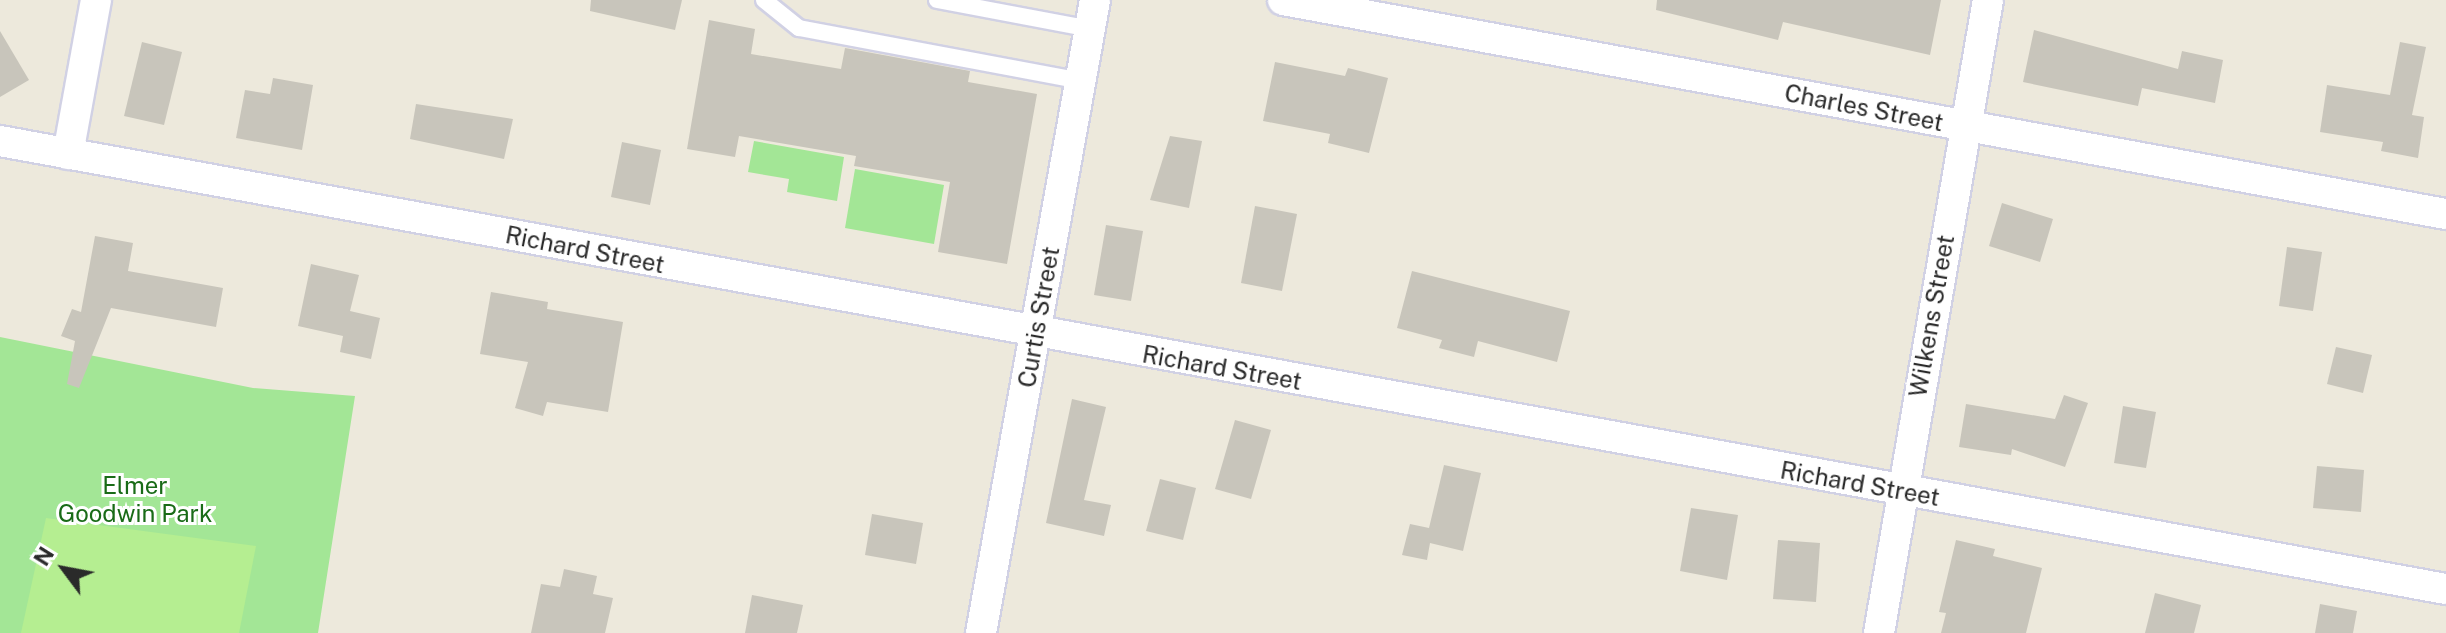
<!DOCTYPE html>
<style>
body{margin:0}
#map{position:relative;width:2446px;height:633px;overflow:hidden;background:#ede9dc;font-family:"Public Sans",sans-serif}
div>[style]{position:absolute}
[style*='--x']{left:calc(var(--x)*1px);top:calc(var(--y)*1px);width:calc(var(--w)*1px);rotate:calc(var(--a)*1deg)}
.green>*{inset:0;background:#a3e696}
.pitch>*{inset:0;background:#b5ee91}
.building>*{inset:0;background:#c8c5bb}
.roads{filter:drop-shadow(2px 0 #d1d1e4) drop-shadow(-2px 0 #d1d1e4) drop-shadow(0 2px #d1d1e4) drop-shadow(0 -2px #d1d1e4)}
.service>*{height:16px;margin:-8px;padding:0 8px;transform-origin:8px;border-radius:8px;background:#fff}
.minor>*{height:30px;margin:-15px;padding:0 15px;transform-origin:15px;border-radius:15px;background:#fff}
span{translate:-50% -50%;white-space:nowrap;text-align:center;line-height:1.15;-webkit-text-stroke:6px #fff;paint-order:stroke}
.street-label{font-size:24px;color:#2a2a2a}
.park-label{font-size:24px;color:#196b17}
.north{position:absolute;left:24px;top:529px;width:80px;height:80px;-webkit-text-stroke:6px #fff;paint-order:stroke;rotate:302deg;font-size:22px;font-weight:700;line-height:32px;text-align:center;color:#2a2a2a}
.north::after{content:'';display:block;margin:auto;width:28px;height:36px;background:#2a2a2a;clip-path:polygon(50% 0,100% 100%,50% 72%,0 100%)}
</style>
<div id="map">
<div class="green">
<div style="clip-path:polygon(754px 141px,844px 157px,837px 201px,787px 192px,789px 179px,748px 172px)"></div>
<div style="clip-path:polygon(855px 169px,944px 185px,934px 244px,845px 228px)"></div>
<div style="clip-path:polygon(0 337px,253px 388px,355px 396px,318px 633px,0 633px)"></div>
</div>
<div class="pitch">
<div style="clip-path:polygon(46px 518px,256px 546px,239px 633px,21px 633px)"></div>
</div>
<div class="building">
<div style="clip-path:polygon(591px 0,682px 0,675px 30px,590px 11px)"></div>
<div style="clip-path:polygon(1657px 0,1941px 0,1930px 55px,1783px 22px,1778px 40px,1656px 10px)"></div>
<div style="clip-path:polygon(709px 20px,755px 29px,751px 54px,841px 69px,845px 48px,970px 71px,968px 82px,1037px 94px,1007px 264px,938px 252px,950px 182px,854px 166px,856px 156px,739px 136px,735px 157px,687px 149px)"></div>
<div style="clip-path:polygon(2034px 30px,2178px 69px,2182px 51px,2223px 60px,2215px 103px,2142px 88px,2138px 106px,2023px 82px)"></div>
<div style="clip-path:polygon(0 31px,29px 80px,0 97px)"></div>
<div style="clip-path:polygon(142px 42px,182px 52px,164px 125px,124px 116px)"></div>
<div style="clip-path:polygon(2400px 42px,2426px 47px,2412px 115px,2424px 117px,2418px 158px,2381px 151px,2383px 142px,2320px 132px,2327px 85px,2390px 95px)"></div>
<div style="clip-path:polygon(1275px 62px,1345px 76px,1348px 68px,1388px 78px,1369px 153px,1328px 143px,1330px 134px,1263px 121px)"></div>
<div style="clip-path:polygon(273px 78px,313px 85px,302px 150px,236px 138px,245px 90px,270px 94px)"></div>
<div style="clip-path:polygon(416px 104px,513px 119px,504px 159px,410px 139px)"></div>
<div style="clip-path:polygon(1170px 136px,1202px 141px,1189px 208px,1150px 200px)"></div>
<div style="clip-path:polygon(622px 142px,661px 150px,650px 205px,611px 197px)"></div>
<div style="clip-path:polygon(2002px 203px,2053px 219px,2040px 262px,1989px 246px)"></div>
<div style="clip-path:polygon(1255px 206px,1297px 214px,1282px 291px,1241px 283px)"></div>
<div style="clip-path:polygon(1106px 225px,1143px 231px,1131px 301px,1094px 295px)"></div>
<div style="clip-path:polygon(95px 236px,133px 243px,128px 271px,223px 288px,216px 327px,111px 308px,79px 388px,67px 384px,75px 341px,61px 336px,72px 309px,81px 312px)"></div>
<div style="clip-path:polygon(2287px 247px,2322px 252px,2313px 311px,2279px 306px)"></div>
<div style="clip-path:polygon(311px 264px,359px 275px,350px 311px,380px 318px,371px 359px,340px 352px,343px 336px,298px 326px)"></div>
<div style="clip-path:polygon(1412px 271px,1570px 311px,1557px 362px,1478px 341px,1474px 357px,1439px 348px,1442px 340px,1397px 328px)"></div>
<div style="clip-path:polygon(491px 292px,548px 302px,547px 309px,623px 322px,608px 412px,547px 402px,543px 416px,515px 408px,528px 362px,480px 354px)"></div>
<div style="clip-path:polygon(2336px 347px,2372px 355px,2363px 393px,2327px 384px)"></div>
<div style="clip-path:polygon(2064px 395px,2088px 403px,2065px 467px,2012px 449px,2011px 455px,1959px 447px,1966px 404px,2055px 419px)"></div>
<div style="clip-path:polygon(1072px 399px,1106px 407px,1084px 500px,1111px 505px,1104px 536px,1046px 523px)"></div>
<div style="clip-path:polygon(2123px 406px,2156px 412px,2146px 468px,2114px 463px)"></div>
<div style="clip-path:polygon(1235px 420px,1271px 430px,1251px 499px,1215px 489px)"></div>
<div style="clip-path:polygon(1444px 465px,1481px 473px,1463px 551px,1430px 543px,1427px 560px,1402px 555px,1410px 524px,1429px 528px)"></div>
<div style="clip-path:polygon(2317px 466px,2364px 470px,2361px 512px,2313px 508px)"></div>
<div style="clip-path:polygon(1160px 479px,1196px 488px,1183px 540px,1146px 531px)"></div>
<div style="clip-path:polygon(1691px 508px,1738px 515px,1727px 580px,1680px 571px)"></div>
<div style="clip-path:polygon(872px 514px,923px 523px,916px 564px,865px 555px)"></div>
<div style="clip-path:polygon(1778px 540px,1820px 543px,1816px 602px,1773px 599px)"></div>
<div style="clip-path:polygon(1956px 540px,1995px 549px,1993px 556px,2042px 568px,2026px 633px,1941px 633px,1946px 613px,1939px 612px)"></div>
<div style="clip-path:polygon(564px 569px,597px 576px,593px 594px,613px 598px,605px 633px,531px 633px,541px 584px,560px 587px)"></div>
<div style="clip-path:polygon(2155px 593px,2201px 605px,2194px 633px,2145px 633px)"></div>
<div style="clip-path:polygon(752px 595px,803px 605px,797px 633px,745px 633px)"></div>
<div style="clip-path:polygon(2320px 604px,2357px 611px,2353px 633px,2315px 633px)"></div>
</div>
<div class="roads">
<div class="service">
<div style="--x:764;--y:0;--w:45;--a:38.7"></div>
<div style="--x:799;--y:28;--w:287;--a:10.6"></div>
<div style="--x:937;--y:0;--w:156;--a:10.7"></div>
</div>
<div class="minor">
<div style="--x:1283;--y:0;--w:1183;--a:10.43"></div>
<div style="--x:0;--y:141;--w:2487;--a:10.38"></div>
<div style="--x:68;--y:154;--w:157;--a:-79.7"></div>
<div style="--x:981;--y:633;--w:643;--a:-79.79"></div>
<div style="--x:1879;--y:633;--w:642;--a:-80.23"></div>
</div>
</div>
<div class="street-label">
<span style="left:1864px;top:108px;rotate:11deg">Charles Street</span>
<span style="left:585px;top:250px;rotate:11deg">Richard Street</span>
<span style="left:1932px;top:316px;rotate:-80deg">Wilkens Street</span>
<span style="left:1039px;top:317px;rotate:-80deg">Curtis Street</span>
<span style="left:1222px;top:368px;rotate:10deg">Richard Street</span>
<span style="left:1860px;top:484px;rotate:10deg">Richard Street</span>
</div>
<div class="park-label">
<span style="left:135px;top:500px">Elmer<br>Goodwin Park</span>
</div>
<div class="north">N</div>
</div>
